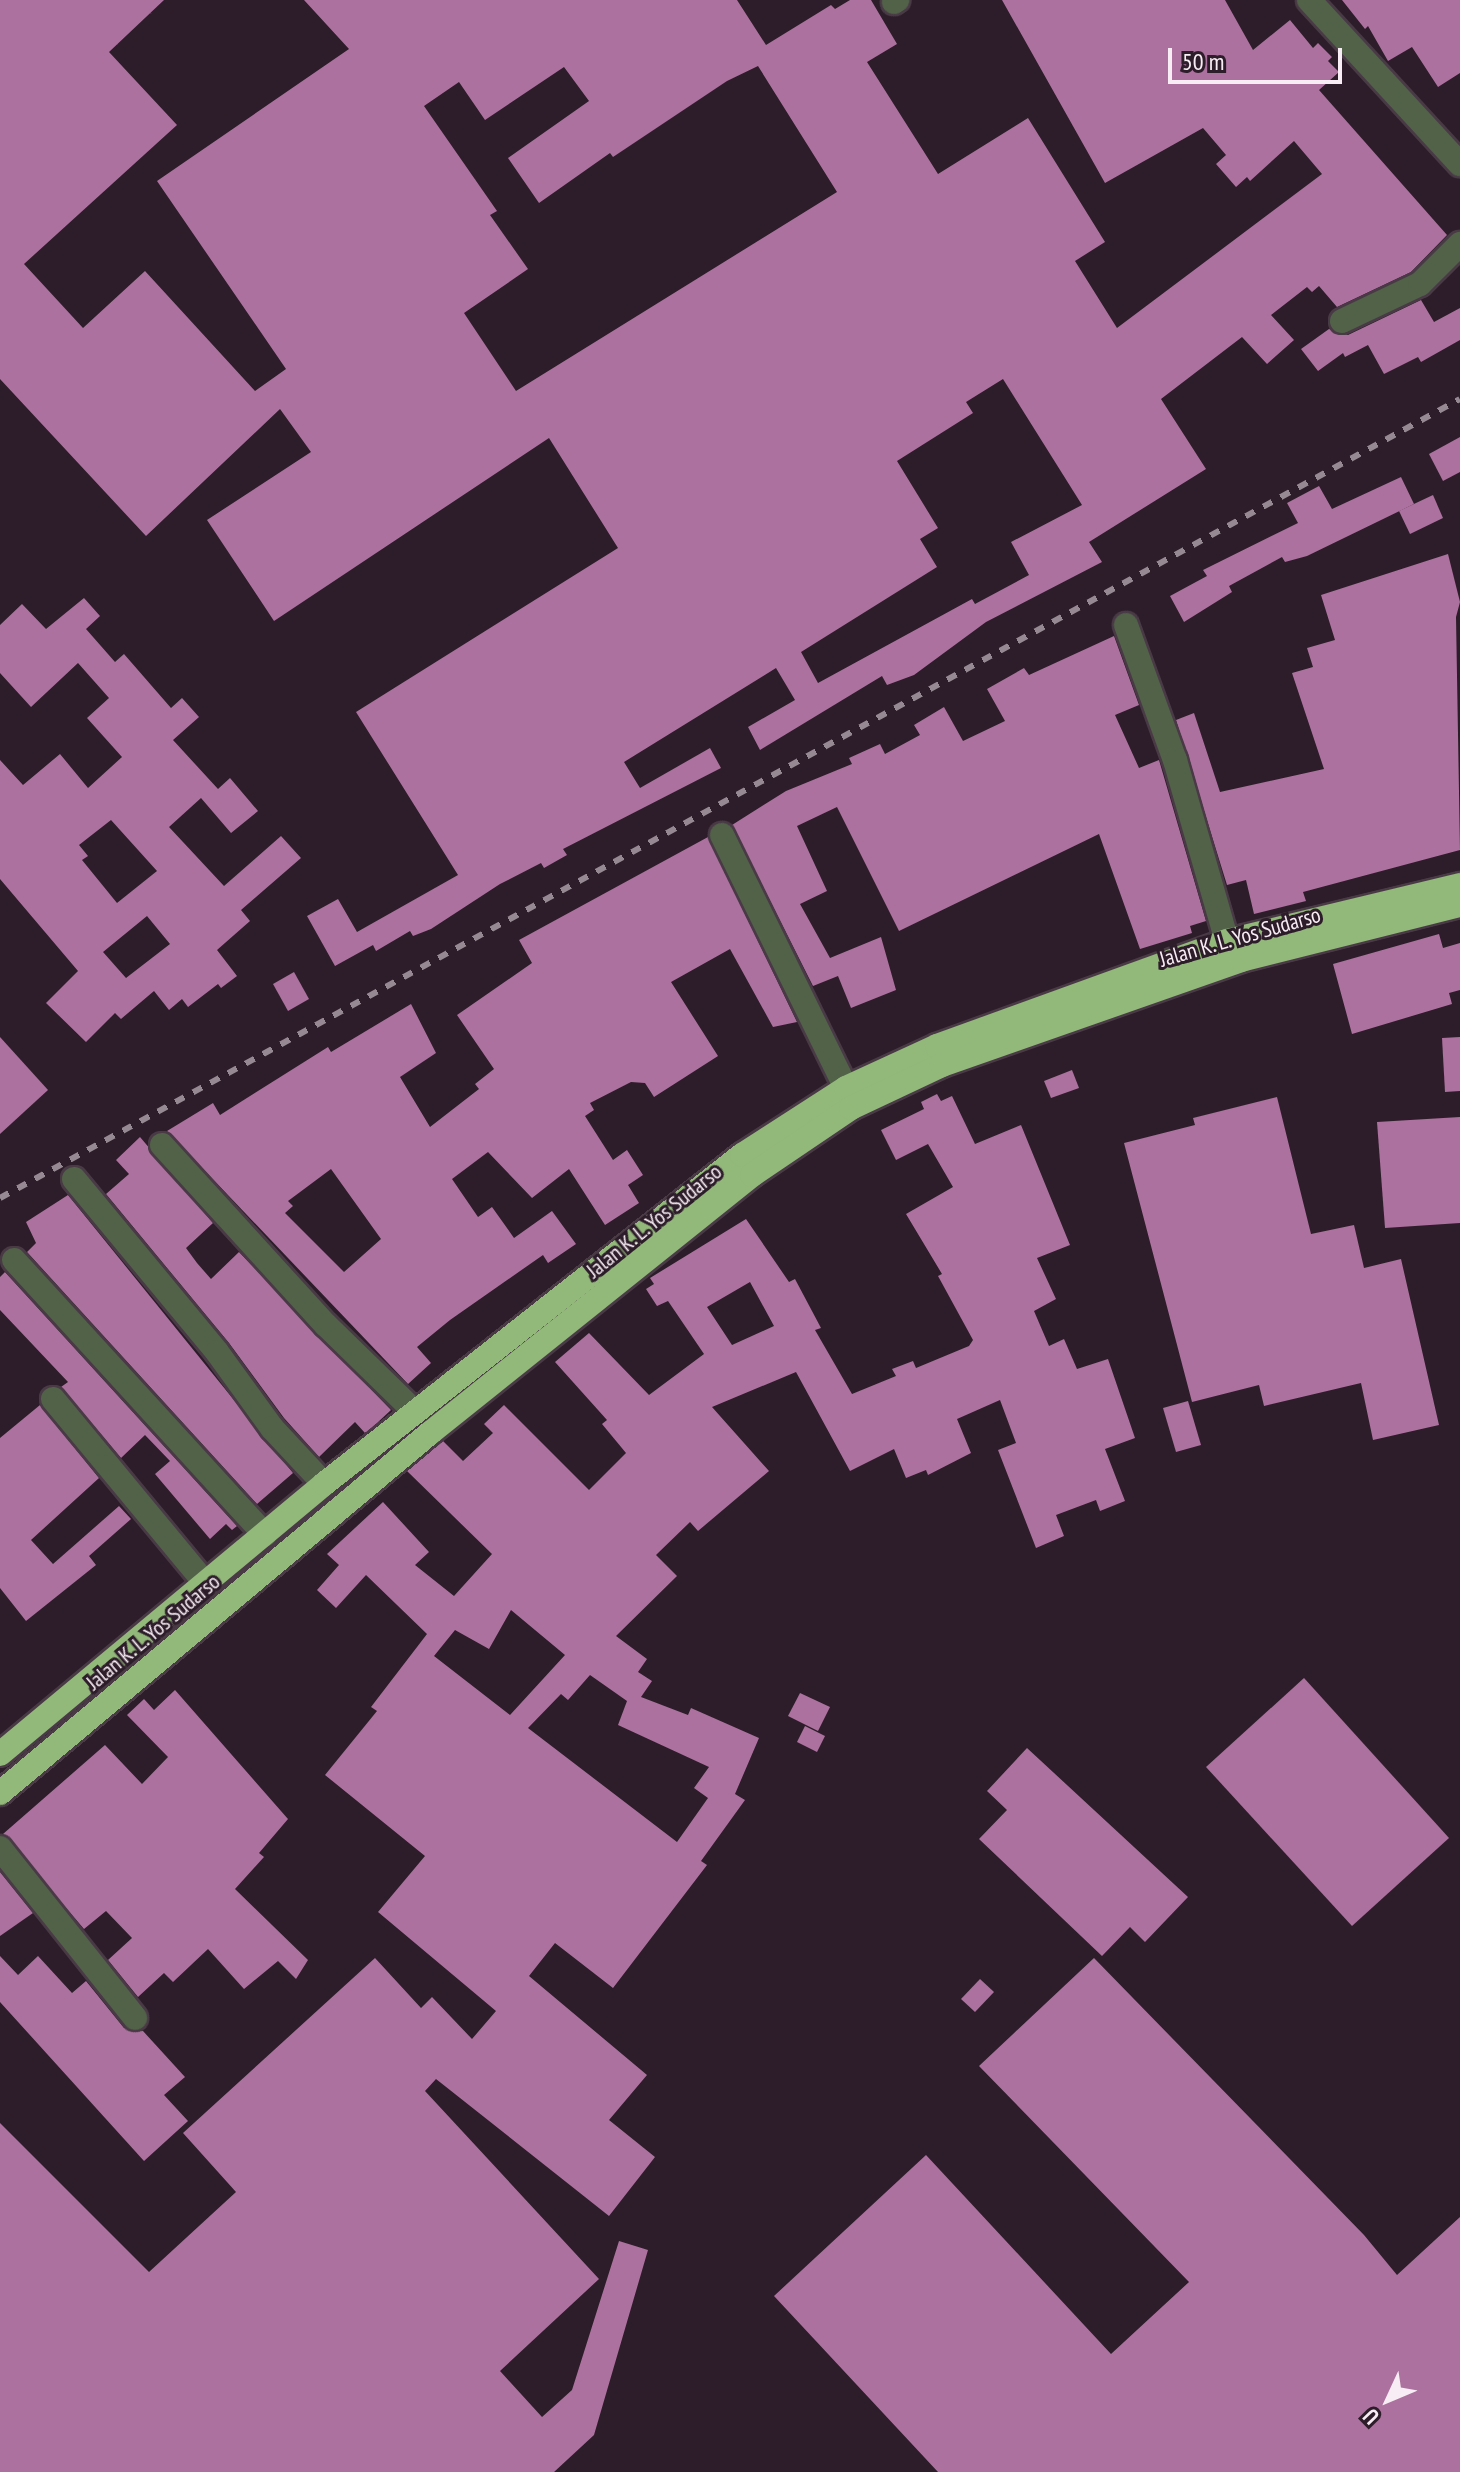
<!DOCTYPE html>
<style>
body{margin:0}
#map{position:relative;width:1460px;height:2472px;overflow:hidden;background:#2d1d2a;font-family:"PT Sans Narrow",sans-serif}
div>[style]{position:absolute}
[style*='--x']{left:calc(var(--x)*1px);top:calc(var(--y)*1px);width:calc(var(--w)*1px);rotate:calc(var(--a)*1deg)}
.building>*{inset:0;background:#ac719e}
.roads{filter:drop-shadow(2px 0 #493a46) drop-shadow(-2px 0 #493a46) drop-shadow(0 2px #493a46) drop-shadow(0 -2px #493a46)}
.minor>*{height:24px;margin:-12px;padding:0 12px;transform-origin:12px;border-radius:12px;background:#526249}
.highway>*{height:24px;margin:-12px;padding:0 12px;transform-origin:12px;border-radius:12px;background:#92b87a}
.rail>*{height:6px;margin-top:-3px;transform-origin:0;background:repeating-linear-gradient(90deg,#978994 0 10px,transparent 0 20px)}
span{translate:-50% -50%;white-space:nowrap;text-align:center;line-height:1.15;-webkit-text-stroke:6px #2d1d2a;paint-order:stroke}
.street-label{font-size:22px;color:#f8edf5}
.north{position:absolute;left:1348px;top:2360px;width:80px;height:80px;-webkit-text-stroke:6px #2d1d2a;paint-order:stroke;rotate:226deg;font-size:22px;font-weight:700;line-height:32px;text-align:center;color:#f8edf5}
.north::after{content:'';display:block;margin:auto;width:28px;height:36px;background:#f8edf5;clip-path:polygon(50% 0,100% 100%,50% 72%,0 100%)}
.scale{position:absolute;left:1168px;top:48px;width:174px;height:36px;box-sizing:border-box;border:4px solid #f8edf5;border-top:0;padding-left:10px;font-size:24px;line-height:28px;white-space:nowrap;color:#f8edf5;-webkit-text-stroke:6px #2d1d2a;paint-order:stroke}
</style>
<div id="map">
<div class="building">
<div style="clip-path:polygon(evenodd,0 0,164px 0,109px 52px,177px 125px,24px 264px,83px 328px,145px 271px,255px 391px,286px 369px,157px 181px,349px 49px,304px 0,737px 0,766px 45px,831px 5px,835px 9px,850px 0,871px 0,897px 44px,867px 62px,938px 174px,1028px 118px,1105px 242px,1075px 261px,1117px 328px,1322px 174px,1294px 141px,1250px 181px,1247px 177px,1236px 187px,1216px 164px,1226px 155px,1203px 128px,1105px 183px,1002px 0,1225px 0,1253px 50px,1290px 20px,1313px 48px,1318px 43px,1332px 57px,1328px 61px,1339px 72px,1319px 90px,1447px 235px,1411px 272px,1337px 307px,1319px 286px,1312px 292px,1307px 287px,1271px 315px,1294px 340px,1267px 364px,1242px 337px,1161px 399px,1206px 469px,1089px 542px,1102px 562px,986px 622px,914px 675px,887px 685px,882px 676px,760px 750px,748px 727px,795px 700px,776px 668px,624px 762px,640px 788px,710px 748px,721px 768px,563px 849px,567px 855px,544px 868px,541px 863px,500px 884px,431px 929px,413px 936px,410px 931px,376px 951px,373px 945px,335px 966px,307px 916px,338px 899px,357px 932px,458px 875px,356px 712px,618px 548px,549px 438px,274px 621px,207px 520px,311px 452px,280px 409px,146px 536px,0 379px,0 0,758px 66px,837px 192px,516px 391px,464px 313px,528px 269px,490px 215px,497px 211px,424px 106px,459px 82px,485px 120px,564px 67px,589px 101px,508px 158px,539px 203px,610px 153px,613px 157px,727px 81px,758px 66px,0 0,1003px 379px,1082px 505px,1011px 542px,1029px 575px,975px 604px,972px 599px,818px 683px,801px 652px,937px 567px,920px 539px,938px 528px,897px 461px,973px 413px,966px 402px,1003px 379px)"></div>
<div style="clip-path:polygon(1342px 0,1460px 0,1460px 73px,1438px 87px,1412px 47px,1388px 61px,1368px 26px,1365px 29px)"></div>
<div style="clip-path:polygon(1421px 300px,1434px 322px,1460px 308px,1460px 340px,1421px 362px,1418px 357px,1384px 374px,1368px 345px,1345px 357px,1343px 353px,1318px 371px,1301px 349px,1329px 329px,1348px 335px)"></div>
<div style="clip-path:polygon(1460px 437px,1460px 472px,1443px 481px,1429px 454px)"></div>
<div style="clip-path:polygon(1401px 477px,1414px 504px,1307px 556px,1285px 562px,1282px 557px,1229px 586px,1232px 592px,1184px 622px,1170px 596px,1207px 576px,1203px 570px,1298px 523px,1287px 503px,1319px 486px,1332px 509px)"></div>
<div style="clip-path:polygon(1433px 495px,1443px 518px,1410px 534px,1399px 511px)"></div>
<div style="clip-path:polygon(1448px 554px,1460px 602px,1456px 617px,1460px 850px,1303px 892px,1306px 901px,1254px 914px,1246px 880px,1227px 885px,1176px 720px,1194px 713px,1220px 792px,1324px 769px,1292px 673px,1313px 667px,1307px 648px,1335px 640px,1321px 595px)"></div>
<div style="clip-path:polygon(evenodd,84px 598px,100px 616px,86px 629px,115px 662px,124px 654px,171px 708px,182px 698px,199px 717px,173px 740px,218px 789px,230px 778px,258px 811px,231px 833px,201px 798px,169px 827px,224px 886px,281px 836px,301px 858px,241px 910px,250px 921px,217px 950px,237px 976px,221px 988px,218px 984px,188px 1007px,182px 999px,169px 1010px,154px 991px,121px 1019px,115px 1013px,86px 1042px,46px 1003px,78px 971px,0 879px,0 760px,23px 785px,60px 754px,88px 788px,122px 757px,87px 718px,109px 698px,78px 663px,31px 707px,0 673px,0 625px,22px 604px,46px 629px,84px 598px,111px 820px,157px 871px,117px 903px,82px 860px,88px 856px,79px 845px,111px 820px,84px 598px,147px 916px,170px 944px,126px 978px,103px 952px,147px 916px)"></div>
<div style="clip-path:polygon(1114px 636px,1139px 705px,1115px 715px,1139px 768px,1159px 760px,1206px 921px,1190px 926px,1192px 933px,1140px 949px,1099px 834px,899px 931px,837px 807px,797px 826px,827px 891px,800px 904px,830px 958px,881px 937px,896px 990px,851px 1008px,838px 976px,813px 986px,732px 825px,786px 791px,852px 764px,849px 758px,880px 744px,885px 754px,920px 735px,914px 725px,944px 707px,963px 741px,1005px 721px,987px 689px,1024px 668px,1029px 675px)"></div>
<div style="clip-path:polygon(evenodd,708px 837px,797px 1022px,773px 1027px,730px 949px,671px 982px,718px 1056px,654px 1097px,645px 1083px,631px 1082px,590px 1103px,594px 1110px,585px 1116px,613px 1160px,627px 1150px,643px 1175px,628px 1185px,639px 1203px,605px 1225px,569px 1169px,532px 1198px,488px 1152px,452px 1179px,478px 1217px,492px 1207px,514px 1238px,552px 1211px,576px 1244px,548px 1263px,543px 1255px,450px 1320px,417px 1347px,431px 1363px,408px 1384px,167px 1131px,213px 1103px,220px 1115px,328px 1047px,331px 1052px,411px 1004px,436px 1053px,400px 1077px,430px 1127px,479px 1089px,475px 1084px,494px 1069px,457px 1015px,532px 963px,519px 940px,708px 837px,331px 1169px,381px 1239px,344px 1272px,285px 1213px,293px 1206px,288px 1201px,331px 1169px)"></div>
<div style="clip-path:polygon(1439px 934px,1443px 948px,1460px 943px,1460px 990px,1449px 993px,1452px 1004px,1352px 1034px,1333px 964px)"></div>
<div style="clip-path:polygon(294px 972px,309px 999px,288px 1011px,273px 984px)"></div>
<div style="clip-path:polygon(0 1037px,48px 1090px,0 1134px)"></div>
<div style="clip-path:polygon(1460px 1037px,1460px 1091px,1445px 1092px,1442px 1038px)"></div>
<div style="clip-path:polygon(1072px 1070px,1079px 1088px,1051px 1098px,1044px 1081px)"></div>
<div style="clip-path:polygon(evenodd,937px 1094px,941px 1101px,952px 1096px,975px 1144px,1021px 1125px,1070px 1245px,1037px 1258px,1056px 1299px,1034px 1311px,1049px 1346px,1064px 1339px,1077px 1369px,1108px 1359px,1135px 1438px,1105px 1449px,1125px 1501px,1100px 1511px,1096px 1500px,1056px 1515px,1064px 1536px,1036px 1548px,998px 1450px,1016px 1443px,1000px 1400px,957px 1419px,971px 1453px,928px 1475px,926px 1470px,906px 1478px,894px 1449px,850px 1471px,796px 1372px,712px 1407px,769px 1471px,698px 1531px,690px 1522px,656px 1555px,677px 1576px,616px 1636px,647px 1659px,638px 1672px,652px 1681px,641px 1697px,688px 1715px,691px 1708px,759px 1738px,735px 1794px,745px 1800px,701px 1861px,707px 1865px,613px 1988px,555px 1943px,529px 1976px,647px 2075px,609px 2120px,655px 2157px,609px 2216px,436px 2079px,425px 2091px,599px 2279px,500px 2371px,542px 2417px,572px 2390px,619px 2241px,648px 2250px,594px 2435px,554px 2472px,0 2472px,0 2123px,149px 2272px,236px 2192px,183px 2133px,375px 1958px,421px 2008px,432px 1997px,472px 2039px,496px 2011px,378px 1912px,425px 1856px,325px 1775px,377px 1711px,371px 1707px,427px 1634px,366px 1575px,336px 1608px,317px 1590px,339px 1565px,327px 1554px,383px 1502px,429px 1552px,415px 1565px,454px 1596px,492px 1554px,407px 1471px,443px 1441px,463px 1461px,493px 1433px,484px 1424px,504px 1405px,589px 1490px,626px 1453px,602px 1424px,607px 1420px,555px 1362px,589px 1333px,649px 1395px,704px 1354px,668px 1301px,657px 1306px,646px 1289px,654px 1284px,650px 1278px,746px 1219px,789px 1282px,795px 1279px,821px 1328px,815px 1330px,852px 1394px,896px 1376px,892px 1369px,913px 1361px,916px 1368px,969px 1346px,973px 1340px,938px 1276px,942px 1274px,906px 1214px,953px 1187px,928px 1144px,896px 1160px,881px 1130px,924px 1109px,921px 1102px,937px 1094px,750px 1282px,774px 1326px,732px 1345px,707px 1307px,750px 1282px,937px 1094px,511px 1610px,565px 1655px,510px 1715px,434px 1656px,455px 1630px,489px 1649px,511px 1610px,937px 1094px,590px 1675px,627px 1701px,618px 1725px,709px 1767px,694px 1788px,708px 1798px,677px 1842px,528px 1728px,561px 1694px,568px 1700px,590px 1675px)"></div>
<div style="clip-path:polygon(1277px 1097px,1311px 1234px,1354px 1225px,1364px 1268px,1401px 1259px,1439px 1425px,1373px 1440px,1361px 1383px,1264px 1406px,1259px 1385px,1192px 1402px,1124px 1143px,1195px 1125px,1193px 1118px)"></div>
<div style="clip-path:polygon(1460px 1117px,1460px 1223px,1385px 1228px,1377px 1122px)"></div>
<div style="clip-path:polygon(140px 1137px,213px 1223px,186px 1248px,197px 1263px,211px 1279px,239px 1252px,391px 1410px,377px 1423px,365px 1433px,355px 1422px,319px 1457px,284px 1418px,229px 1343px,106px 1194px,129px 1174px,116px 1160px)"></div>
<div style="clip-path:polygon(68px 1195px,293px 1473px,257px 1504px,27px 1252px,36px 1243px,26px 1222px)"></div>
<div style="clip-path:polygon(5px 1272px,237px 1526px,232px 1530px,226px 1524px,210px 1539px,155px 1474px,170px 1461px,145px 1435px,121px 1458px,61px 1387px,68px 1382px,0 1310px,0 1277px)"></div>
<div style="clip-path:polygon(1188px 1401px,1201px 1445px,1176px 1452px,1163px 1408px)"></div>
<div style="clip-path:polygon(40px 1405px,99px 1478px,31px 1540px,53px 1564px,119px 1506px,131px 1519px,89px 1556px,96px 1565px,26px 1621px,0 1588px,0 1438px)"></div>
<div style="clip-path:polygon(1304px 1678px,1449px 1838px,1352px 1926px,1206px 1767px)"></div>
<div style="clip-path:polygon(175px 1690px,288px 1819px,259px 1853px,264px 1857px,235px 1889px,308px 1960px,296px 1979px,278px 1961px,244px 1989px,208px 1949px,173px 1982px,164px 1973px,138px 1997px,108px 1960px,132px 1938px,106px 1911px,84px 1929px,3px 1834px,105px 1745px,142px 1784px,168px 1757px,127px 1715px,144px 1699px,154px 1710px)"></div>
<div style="clip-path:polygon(800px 1693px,830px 1707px,818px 1731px,788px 1716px)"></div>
<div style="clip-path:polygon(805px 1726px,825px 1736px,817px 1752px,797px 1742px)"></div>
<div style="clip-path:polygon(1027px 1748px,1188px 1897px,1145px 1942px,1130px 1927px,1102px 1956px,979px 1839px,1007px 1810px,987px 1791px)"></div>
<div style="clip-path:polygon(0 1872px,33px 1913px,0 1936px)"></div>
<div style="clip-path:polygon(0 1956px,18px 1975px,38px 1956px,72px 1993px,86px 1981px,124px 2028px,143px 2031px,185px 2077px,164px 2095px,188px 2121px,144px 2161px,0 2002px)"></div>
<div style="clip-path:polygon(1094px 1958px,1364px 2235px,1397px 2275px,1460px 2217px,1460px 2472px,938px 2472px,774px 2296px,926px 2155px,1111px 2354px,1189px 2282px,979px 2066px)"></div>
<div style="clip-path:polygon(980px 1979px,994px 1992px,975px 2012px,961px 1999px)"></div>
</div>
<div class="roads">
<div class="minor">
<div style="--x:1309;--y:0;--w:223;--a:47.4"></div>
<div style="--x:894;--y:2;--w:4;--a:-34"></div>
<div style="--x:1342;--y:321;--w:86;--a:-25.4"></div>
<div style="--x:1420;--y:284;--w:57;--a:-45"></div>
<div style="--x:1126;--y:625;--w:144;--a:70.1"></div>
<div style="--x:1175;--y:760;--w:188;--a:74"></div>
<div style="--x:722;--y:835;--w:282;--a:63.9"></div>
<div style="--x:162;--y:1145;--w:244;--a:47.7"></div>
<div style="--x:326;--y:1325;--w:124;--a:44.3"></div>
<div style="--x:74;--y:1179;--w:224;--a:50.4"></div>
<div style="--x:217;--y:1352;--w:94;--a:54.1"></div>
<div style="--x:272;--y:1428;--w:76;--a:47.1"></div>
<div style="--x:14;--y:1260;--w:372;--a:47.6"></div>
<div style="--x:53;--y:1399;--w:240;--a:50.4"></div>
<div style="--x:0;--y:1848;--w:217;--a:51.5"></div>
</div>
<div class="highway">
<div style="--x:0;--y:1754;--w:422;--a:-39.8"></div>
<div style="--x:324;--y:1484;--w:532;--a:-38.21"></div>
<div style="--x:742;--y:1155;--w:124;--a:-32.8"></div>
<div style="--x:846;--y:1088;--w:100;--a:-24.8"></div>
<div style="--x:937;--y:1046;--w:308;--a:-19.9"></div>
<div style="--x:1227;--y:941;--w:240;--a:-13.5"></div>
<div style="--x:0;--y:1793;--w:561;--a:-39.94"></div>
<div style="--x:430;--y:1433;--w:413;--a:-38.7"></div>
<div style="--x:752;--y:1175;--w:120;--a:-34.1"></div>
<div style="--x:851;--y:1108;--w:101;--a:-25.3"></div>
<div style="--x:942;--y:1065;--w:317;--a:-19.3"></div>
<div style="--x:1241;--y:960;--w:226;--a:-14.1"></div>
</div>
</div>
<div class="rail">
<div style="--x:0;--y:1198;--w:1664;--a:-28.69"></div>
</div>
<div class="street-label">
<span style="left:1240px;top:937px;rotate:-16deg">Jalan K. L. Yos Sudarso</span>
<span style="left:654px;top:1221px;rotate:-39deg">Jalan K. L. Yos Sudarso</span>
<span style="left:153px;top:1632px;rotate:-40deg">Jalan K. L. Yos Sudarso</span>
</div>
<div class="north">U</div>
<div class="scale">50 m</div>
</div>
